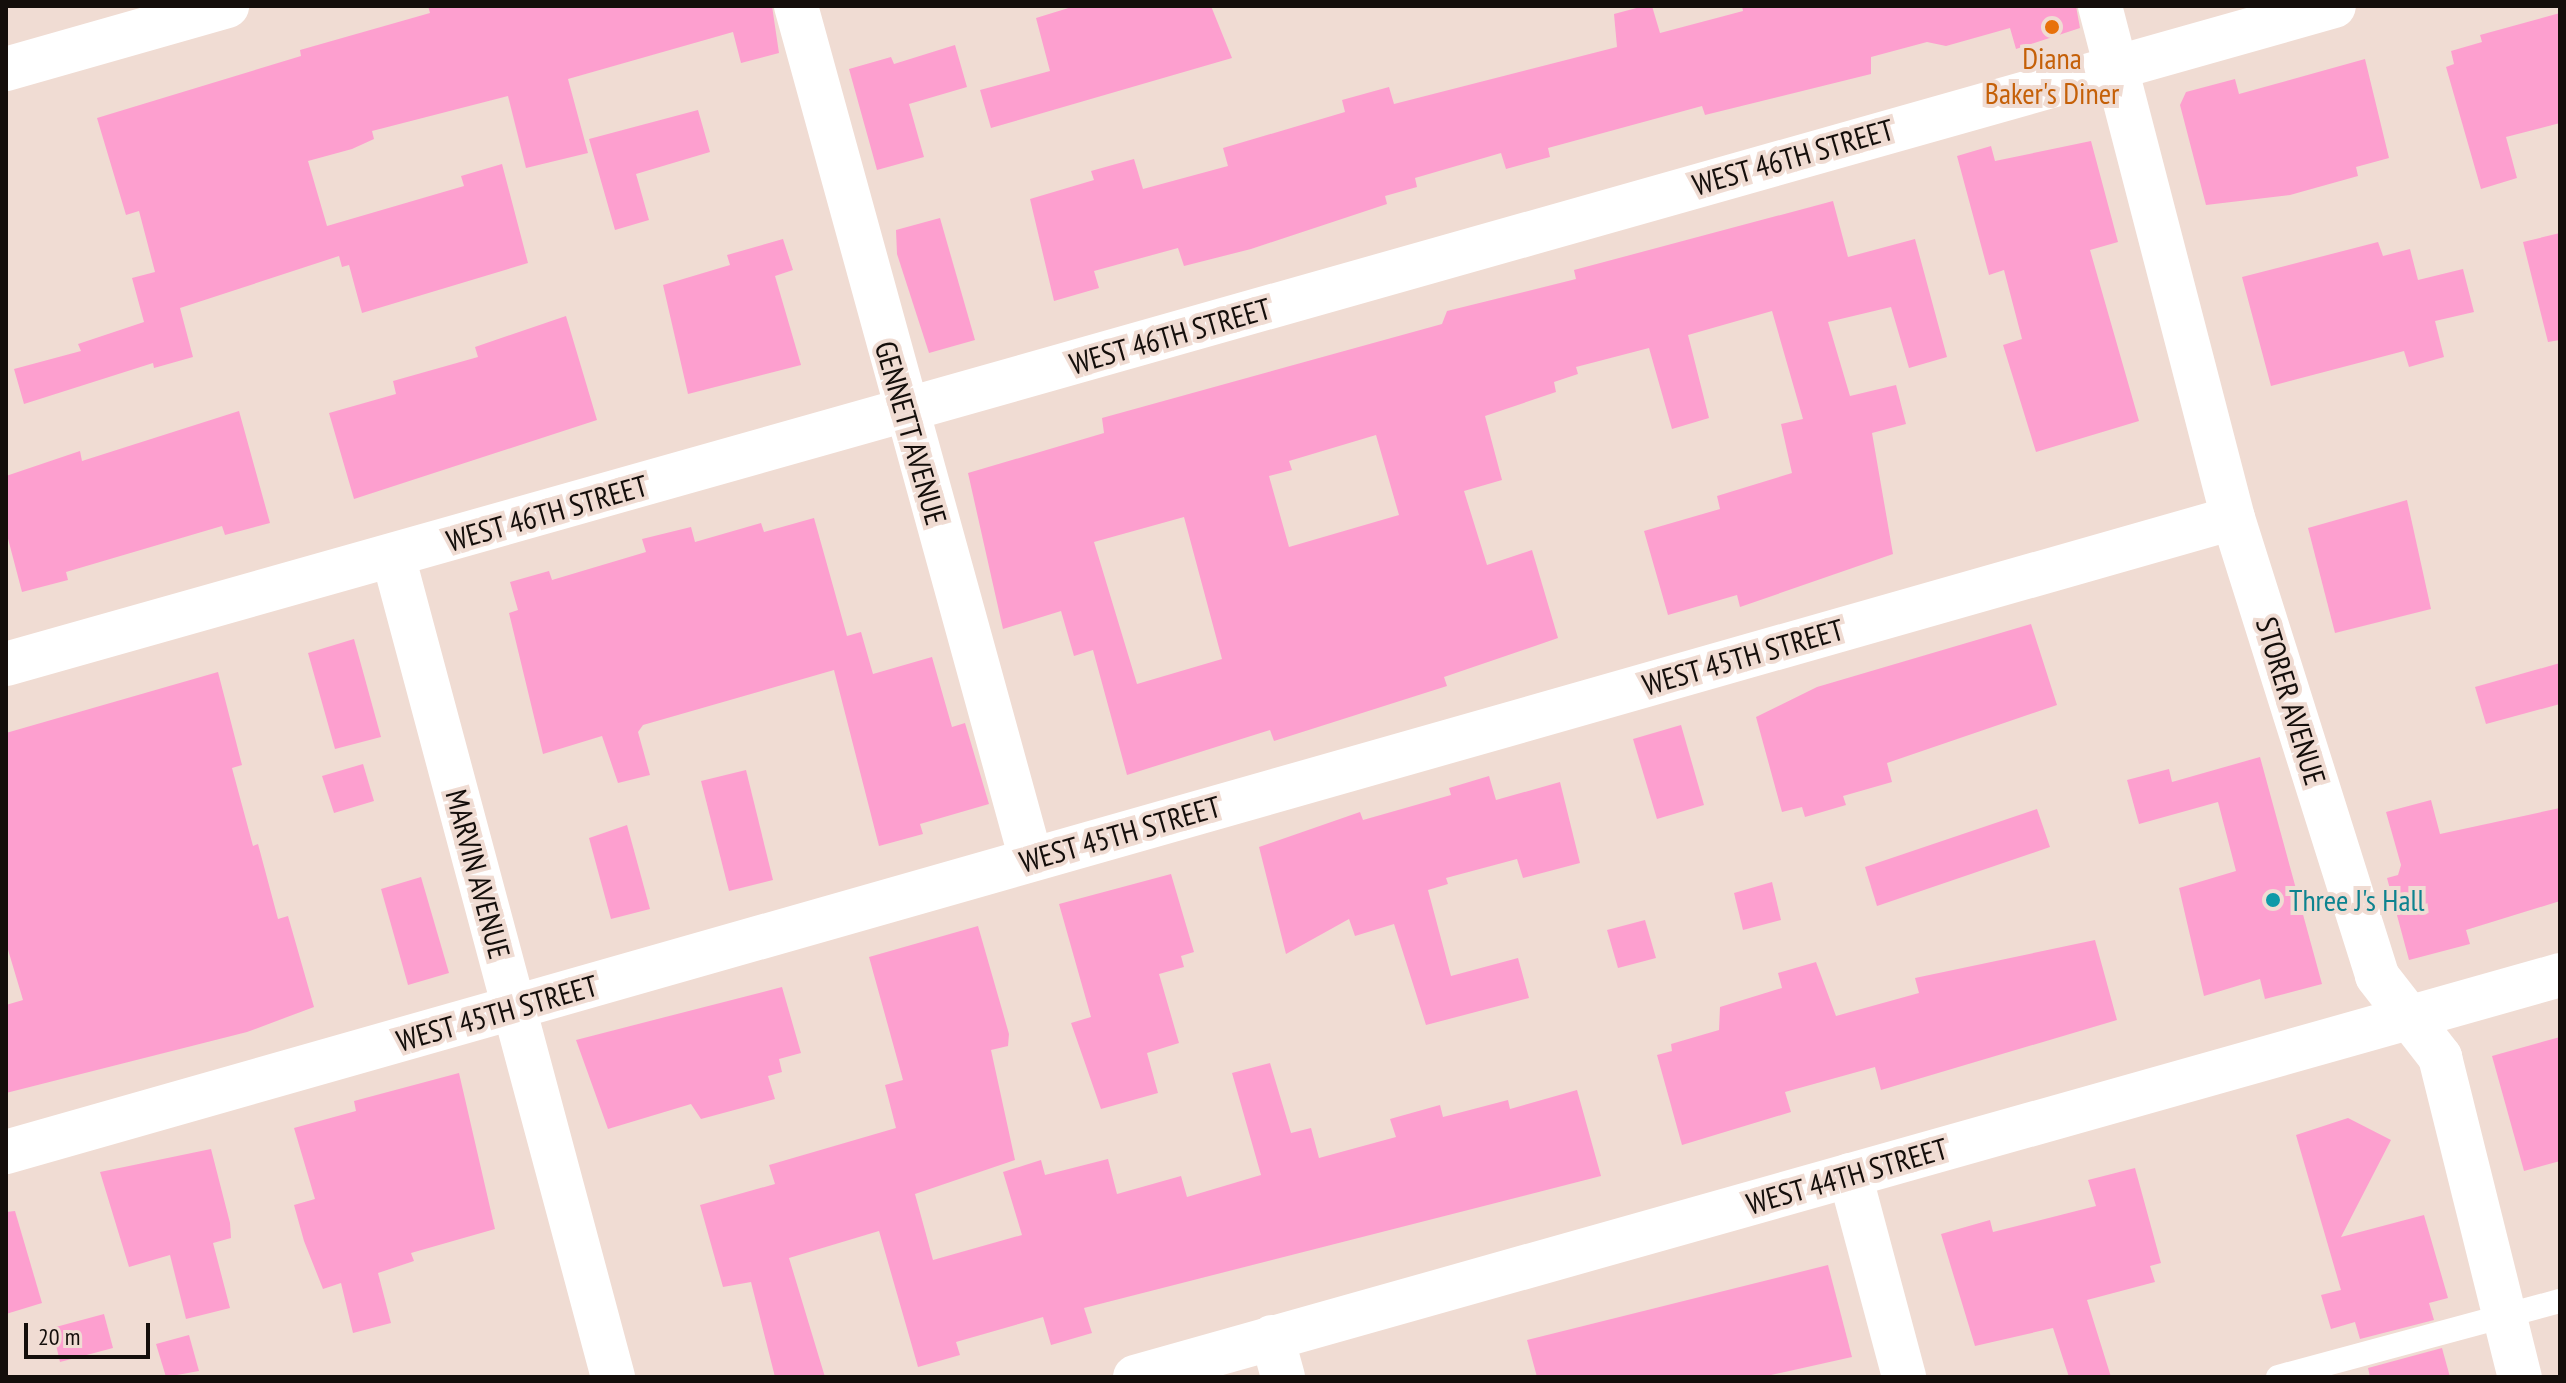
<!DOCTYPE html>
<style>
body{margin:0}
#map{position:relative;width:2566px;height:1383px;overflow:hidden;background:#f0dcd3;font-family:"PT Sans Narrow",sans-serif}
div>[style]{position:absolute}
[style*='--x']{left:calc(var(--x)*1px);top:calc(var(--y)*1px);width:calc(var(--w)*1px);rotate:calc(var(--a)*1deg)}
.building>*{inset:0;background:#fd9fcf}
.lane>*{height:24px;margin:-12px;padding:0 12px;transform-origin:12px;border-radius:12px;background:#fff}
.street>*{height:44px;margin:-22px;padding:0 22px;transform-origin:22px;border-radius:22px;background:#fff}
.secondary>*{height:44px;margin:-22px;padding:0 22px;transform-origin:22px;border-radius:22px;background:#fff}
.dots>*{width:22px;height:22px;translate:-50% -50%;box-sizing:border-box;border:4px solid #f0dcd3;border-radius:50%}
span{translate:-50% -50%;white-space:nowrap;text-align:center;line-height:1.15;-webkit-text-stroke:8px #f0dcd3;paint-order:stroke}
.food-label{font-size:30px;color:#c56008}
.street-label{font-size:30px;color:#140e0b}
.culture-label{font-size:30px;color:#0d838f}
.left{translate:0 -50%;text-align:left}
.frame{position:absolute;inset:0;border:8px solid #140e0b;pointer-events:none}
.scale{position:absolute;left:24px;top:1323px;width:126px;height:36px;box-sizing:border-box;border:4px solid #140e0b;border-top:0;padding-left:10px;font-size:24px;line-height:28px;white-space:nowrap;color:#140e0b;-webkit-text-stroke:6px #f0dcd3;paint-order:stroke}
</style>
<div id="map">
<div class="building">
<div style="clip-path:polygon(428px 6px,772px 6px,779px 53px,741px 63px,733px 32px,568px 79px,588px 153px,526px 168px,508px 96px,372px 131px,374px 139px,352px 149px,308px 161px,327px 226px,464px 186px,461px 176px,502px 164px,528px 263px,362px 313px,349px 265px,342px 267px,339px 256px,180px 308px,193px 357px,154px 368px,153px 363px,24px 404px,14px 369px,81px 351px,78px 344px,144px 322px,132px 278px,155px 272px,139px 211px,126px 215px,97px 118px,301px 56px,300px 50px,430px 13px)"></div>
<div style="clip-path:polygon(1075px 6px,1211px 6px,1232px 58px,991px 128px,980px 90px,1050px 71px,1036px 18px)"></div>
<div style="clip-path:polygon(1644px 6px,1652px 6px,1660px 33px,1743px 11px,1742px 6px,2076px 6px,2080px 28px,2016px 49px,2010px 28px,1946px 46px,1927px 42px,1871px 57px,1871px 74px,1705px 115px,1702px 106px,1548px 148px,1550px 157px,1506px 169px,1501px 153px,1415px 178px,1417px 187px,1385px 196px,1387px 204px,1251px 249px,1184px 266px,1178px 248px,1094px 271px,1099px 288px,1054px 301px,1030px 199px,1094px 180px,1091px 171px,1134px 159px,1143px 189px,1228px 166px,1223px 148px,1345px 112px,1342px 100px,1389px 87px,1394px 104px,1617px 47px,1614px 14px)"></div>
<div style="clip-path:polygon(2560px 13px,2560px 123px,2506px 137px,2517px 178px,2481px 189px,2446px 67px,2454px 64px,2451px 51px,2482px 42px,2480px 35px)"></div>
<div style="clip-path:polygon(955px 45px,967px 87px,909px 104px,924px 157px,877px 170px,849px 69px,891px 57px,894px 64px)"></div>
<div style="clip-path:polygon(2365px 59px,2389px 158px,2356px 167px,2358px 176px,2290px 195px,2206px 205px,2180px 105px,2186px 92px,2235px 79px,2239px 94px)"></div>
<div style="clip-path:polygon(698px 110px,710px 152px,636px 174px,649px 220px,615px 230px,589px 139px)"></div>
<div style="clip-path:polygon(2091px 141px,2118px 242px,2090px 250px,2139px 421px,2036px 452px,2003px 345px,2022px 339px,2004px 270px,1989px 275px,1957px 156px,1991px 146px,1995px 161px)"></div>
<div style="clip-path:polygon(evenodd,1833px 201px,1848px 257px,1915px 239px,1947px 357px,1909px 368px,1891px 307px,1828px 322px,1850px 396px,1896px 385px,1906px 424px,1872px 433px,1893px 554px,1740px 607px,1737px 595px,1668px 615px,1644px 531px,1720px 509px,1717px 496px,1792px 473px,1781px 424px,1803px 419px,1772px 311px,1688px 335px,1709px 418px,1672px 429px,1649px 348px,1576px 367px,1578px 374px,1554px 382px,1556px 392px,1485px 416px,1502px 480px,1464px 491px,1487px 565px,1532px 550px,1558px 638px,1444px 677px,1447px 686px,1274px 741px,1270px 730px,1127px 775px,1093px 650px,1074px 656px,1061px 611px,1003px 629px,968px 473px,1104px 433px,1102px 418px,1442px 324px,1447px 311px,1576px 279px,1574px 270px,1833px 201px,1376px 435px,1399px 515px,1289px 547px,1269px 476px,1292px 470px,1289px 461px,1376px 435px,1833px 201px,1184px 517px,1222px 659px,1137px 684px,1094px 542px,1184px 517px)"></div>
<div style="clip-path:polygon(940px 218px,975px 340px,929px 353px,897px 254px,896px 230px)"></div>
<div style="clip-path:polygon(2560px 233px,2560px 340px,2548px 342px,2523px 242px)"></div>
<div style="clip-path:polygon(783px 239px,793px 270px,775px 276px,801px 365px,688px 394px,663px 285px,730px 265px,727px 255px)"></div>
<div style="clip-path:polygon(2378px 242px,2383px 256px,2410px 249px,2418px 280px,2463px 269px,2474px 312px,2435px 321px,2444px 357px,2409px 367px,2404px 351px,2271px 386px,2242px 277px)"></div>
<div style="clip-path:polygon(566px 316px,597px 420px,354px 499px,329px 413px,396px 394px,393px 381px,478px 357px,475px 347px)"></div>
<div style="clip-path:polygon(239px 411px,270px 523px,225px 535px,222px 526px,66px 572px,68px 580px,22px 592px,6px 531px,6px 476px,80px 451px,82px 461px)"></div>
<div style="clip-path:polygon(2407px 500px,2431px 609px,2335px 633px,2308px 528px)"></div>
<div style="clip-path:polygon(814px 518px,847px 636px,861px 632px,873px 674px,932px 657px,952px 727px,965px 723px,989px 804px,920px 824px,923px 834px,879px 846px,834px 670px,643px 725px,638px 732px,650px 775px,618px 783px,602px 736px,543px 754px,509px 613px,518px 610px,510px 582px,549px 571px,552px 580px,646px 552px,642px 539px,691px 527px,695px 542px,761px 523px,764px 532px)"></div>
<div style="clip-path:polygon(2031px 624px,2057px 705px,1887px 763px,1892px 782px,1843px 796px,1846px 805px,1805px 817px,1802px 807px,1782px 812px,1756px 717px,1817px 687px)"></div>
<div style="clip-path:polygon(354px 639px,381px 737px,335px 749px,308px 653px)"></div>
<div style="clip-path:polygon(2560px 663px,2560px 704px,2486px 724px,2475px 687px)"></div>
<div style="clip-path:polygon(218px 672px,242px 765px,232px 768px,253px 846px,258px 844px,278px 919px,288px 916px,314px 1007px,247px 1032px,6px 1093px,6px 1005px,23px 1000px,6px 943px,6px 733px)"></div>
<div style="clip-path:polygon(1681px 725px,1704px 805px,1657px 819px,1633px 739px)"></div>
<div style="clip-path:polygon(2260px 757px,2322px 984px,2265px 999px,2260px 979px,2204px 996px,2179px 888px,2236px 871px,2218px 802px,2139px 824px,2127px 780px,2169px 769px,2172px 782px)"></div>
<div style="clip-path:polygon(363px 764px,374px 801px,334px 813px,322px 776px)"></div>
<div style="clip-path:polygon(746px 770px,773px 880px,729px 891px,701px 781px)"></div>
<div style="clip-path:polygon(1489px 776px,1496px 800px,1560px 782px,1580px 863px,1523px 878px,1517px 859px,1446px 878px,1448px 884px,1428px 890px,1451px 976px,1518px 958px,1529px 998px,1426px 1025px,1394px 924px,1355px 936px,1349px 919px,1286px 954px,1259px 847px,1360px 812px,1363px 820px,1451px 795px,1449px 788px)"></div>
<div style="clip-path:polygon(2431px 800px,2440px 834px,2560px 808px,2560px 901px,2466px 930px,2470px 944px,2409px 960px,2387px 878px,2398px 875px,2401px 865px,2386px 812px)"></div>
<div style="clip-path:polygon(2037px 809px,2050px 847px,1877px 906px,1865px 867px)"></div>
<div style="clip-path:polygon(627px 825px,650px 909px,611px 919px,589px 838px)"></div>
<div style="clip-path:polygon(1171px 874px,1194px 952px,1181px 956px,1184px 967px,1159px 974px,1179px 1043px,1147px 1053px,1158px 1093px,1101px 1109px,1071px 1023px,1091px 1017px,1059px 904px)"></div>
<div style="clip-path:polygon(421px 877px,449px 973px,408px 985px,381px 889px)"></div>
<div style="clip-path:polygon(1772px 882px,1781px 920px,1743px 930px,1734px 893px)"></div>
<div style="clip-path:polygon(1645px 920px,1656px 958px,1618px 968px,1607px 930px)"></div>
<div style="clip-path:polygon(978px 926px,1009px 1034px,1008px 1046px,991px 1050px,1015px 1160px,915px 1194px,933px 1260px,1022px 1235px,1003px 1172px,1041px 1160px,1045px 1175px,1108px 1159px,1117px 1194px,1181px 1176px,1187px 1197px,1261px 1175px,1232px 1073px,1270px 1063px,1291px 1133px,1311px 1128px,1319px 1158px,1396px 1137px,1390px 1119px,1440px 1105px,1443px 1117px,1508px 1100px,1510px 1109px,1577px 1090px,1601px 1176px,1084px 1308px,1092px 1333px,1051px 1345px,1043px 1317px,956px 1342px,960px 1355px,918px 1367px,879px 1231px,789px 1258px,825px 1377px,775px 1377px,751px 1282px,723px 1287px,700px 1205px,775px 1184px,769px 1165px,896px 1128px,885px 1085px,903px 1080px,869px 957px)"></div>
<div style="clip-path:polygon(2095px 940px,2117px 1020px,1881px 1090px,1875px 1067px,1785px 1092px,1791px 1112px,1682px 1145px,1657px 1055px,1672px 1051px,1671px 1044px,1719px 1030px,1720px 1007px,1782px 988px,1778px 973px,1816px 962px,1836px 1016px,1919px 993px,1915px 978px)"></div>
<div style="clip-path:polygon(782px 987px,801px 1053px,779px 1059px,782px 1072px,768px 1076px,775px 1099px,701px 1119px,691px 1104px,608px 1129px,576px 1040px)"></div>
<div style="clip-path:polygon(2560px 1037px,2560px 1161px,2524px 1171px,2492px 1056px)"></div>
<div style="clip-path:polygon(459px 1073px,495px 1229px,411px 1253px,414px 1261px,378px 1273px,391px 1323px,353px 1333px,341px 1283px,323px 1289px,304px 1241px,294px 1205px,315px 1199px,294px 1128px,356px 1111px,354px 1101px)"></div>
<div style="clip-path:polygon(2348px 1118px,2391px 1140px,2341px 1237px,2424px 1215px,2448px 1298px,2429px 1303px,2434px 1320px,2360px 1339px,2355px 1322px,2331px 1329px,2321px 1295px,2341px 1290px,2296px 1135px)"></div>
<div style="clip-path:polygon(211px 1149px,230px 1223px,231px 1238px,213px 1243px,230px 1308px,186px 1319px,170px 1255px,129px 1267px,100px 1172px)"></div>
<div style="clip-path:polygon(2135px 1168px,2161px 1263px,2150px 1266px,2155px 1282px,2087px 1300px,2111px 1377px,2069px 1377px,2053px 1328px,1975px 1346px,1941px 1234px,1990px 1220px,1993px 1232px,2096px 1206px,2088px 1180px)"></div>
<div style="clip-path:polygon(15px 1211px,42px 1303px,6px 1314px,6px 1212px)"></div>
<div style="clip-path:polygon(1828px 1265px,1852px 1357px,1762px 1377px,1537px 1377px,1527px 1340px)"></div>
<div style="clip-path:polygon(104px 1314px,113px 1348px,60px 1362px,52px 1328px)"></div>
<div style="clip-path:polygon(189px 1335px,199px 1371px,166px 1377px,156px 1344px)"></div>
<div style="clip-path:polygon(2442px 1348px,2450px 1377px,2370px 1377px,2368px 1368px)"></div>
</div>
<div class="lane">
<div style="--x:2278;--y:1377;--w:292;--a:-15.1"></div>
</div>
<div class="street">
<div style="--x:796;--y:6;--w:885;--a:74.6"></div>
<div style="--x:6;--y:69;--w:230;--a:-15.9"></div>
<div style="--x:393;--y:556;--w:850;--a:75"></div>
<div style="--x:6;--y:664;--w:2419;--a:-15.78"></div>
<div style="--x:6;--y:1152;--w:2315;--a:-15.89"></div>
<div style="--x:1850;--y:1175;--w:209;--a:75"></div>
<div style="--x:1272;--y:1337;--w:41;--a:74.6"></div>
<div style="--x:1135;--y:1377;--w:1481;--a:-15.75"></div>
</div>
<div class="secondary">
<div style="--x:2100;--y:6;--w:529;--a:75.44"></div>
<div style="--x:2233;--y:518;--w:480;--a:72.5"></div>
<div style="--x:2377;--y:976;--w:103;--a:52.1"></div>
<div style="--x:2440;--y:1057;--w:330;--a:76"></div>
</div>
<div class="dots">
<div style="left:2052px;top:27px;background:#e8710a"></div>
<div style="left:2273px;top:900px;background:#0f9aa8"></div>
</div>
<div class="food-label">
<span style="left:2052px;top:75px">Diana<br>Baker's Diner</span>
</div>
<div class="street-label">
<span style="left:1793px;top:157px;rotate:-16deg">WEST 46TH STREET</span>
<span style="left:1170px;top:336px;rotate:-16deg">WEST 46TH STREET</span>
<span style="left:911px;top:433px;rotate:74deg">GENNETT AVENUE</span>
<span style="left:547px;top:513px;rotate:-16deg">WEST 46TH STREET</span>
<span style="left:1743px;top:657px;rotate:-16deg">WEST 45TH STREET</span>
<span style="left:2291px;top:701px;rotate:73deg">STORER AVENUE</span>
<span style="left:1120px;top:834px;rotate:-16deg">WEST 45TH STREET</span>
<span style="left:478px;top:874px;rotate:75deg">MARVIN AVENUE</span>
<span style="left:497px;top:1013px;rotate:-16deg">WEST 45TH STREET</span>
<span style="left:1847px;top:1176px;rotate:-16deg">WEST 44TH STREET</span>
</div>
<div class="culture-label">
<span class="left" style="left:2289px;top:900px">Three J's Hall</span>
</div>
<div class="frame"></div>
<div class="scale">20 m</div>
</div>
